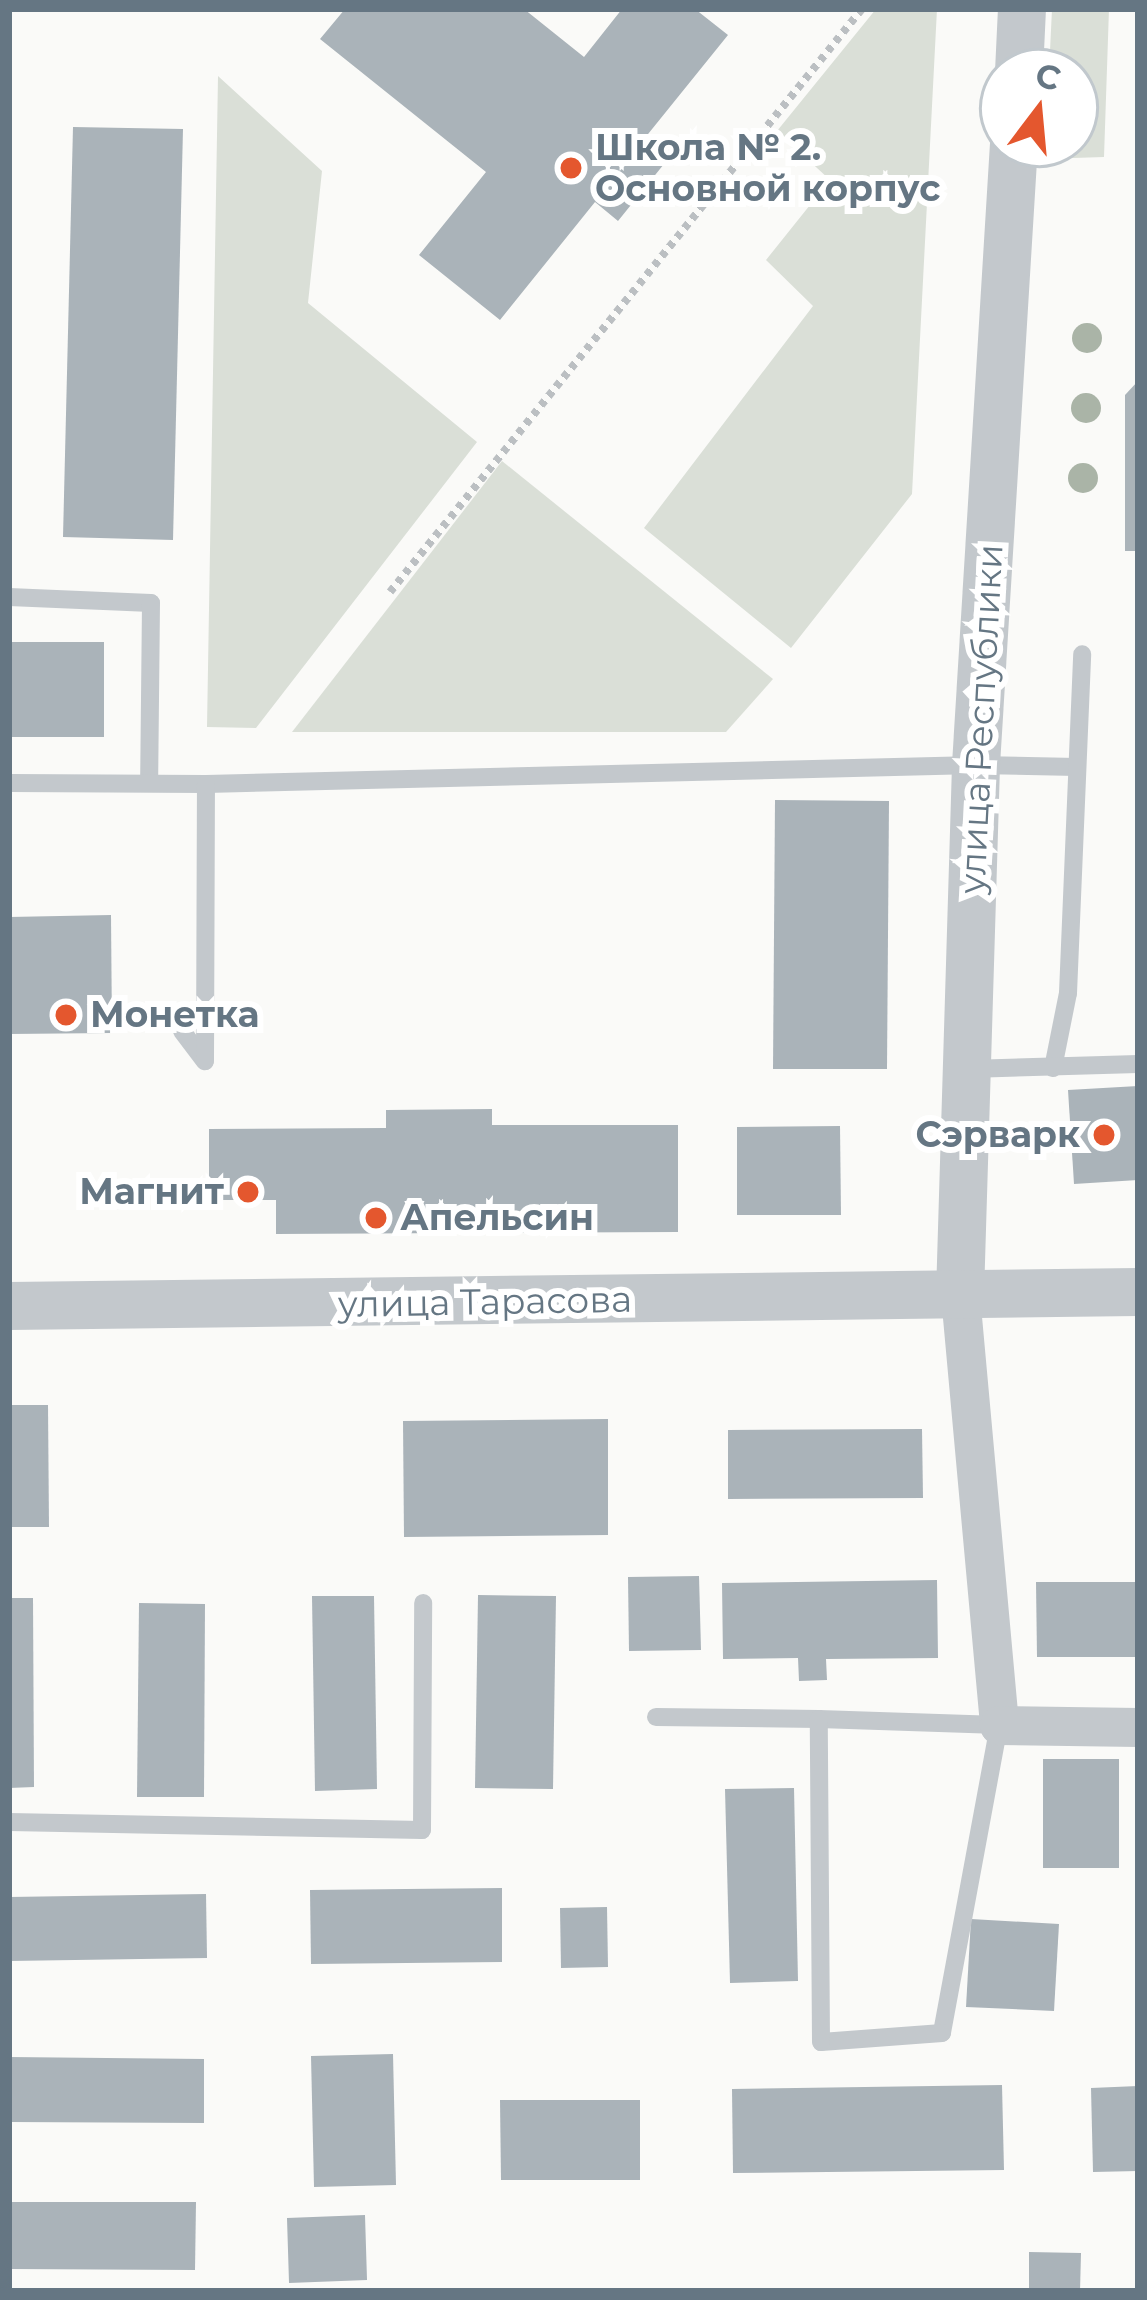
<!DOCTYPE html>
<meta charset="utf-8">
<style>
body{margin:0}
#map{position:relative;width:1147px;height:2300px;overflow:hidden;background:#fafaf8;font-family:Montserrat,sans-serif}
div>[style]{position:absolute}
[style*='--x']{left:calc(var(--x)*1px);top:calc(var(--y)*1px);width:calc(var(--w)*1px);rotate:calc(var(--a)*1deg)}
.green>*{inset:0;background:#dadfd7}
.building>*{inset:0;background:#aab3b9}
.path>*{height:8px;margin-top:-4px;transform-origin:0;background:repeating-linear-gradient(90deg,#bbbfc2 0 6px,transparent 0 12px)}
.service>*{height:18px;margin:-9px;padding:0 9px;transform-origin:9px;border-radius:9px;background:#c3c8cc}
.minor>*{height:39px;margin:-19.5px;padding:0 19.5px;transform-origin:19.5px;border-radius:19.5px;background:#c3c8cc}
.tertiary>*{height:48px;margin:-24px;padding:0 24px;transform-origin:24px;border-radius:24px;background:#c3c8cc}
.trees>*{width:30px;height:30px;margin:-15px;border-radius:50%;background:#aab4a7}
.dots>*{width:33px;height:33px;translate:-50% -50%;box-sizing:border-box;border:6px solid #fff;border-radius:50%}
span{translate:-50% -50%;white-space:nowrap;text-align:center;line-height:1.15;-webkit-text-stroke:12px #fff;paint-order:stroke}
.poi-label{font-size:36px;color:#657683;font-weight:700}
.left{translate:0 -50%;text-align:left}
.right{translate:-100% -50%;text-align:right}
.street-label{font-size:36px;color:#657683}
.frame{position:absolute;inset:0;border:12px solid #657683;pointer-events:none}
.north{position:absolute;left:979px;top:48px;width:120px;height:120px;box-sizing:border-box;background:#fff;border:3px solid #c1c8cd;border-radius:50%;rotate:16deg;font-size:33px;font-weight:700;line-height:48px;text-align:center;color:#657683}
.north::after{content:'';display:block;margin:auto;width:42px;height:54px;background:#e4572e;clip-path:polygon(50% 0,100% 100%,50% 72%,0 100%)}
</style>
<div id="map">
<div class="green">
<div style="clip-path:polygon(876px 9px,937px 9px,912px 494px,791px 648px,644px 528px,813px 306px,766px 260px,830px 180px,777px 131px)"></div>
<div style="clip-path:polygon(1052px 9px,1109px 9px,1104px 157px,1043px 159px,1044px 144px,1075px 144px,1075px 72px,1049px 72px)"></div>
<div style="clip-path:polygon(218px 76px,322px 171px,308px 303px,477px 442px,256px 728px,207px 727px)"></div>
<div style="clip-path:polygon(502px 461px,773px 679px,726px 732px,292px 732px)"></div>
</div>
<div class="building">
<div style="clip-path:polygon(345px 9px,524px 9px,584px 57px,622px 9px,695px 9px,728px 35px,640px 144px,664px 164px,618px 221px,595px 202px,500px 320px,419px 255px,486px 172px,320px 39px)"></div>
<div style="clip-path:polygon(73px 127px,183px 129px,173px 540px,63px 537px)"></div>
<div style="clip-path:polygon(1138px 381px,1138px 551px,1125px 551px,1125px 395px)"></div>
<div style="clip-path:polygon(9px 642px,104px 642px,104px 737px,9px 737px)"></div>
<div style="clip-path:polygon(775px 800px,889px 801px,887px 1069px,773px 1069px)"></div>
<div style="clip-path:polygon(111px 915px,112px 1033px,9px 1034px,9px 917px)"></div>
<div style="clip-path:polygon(1138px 1086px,1138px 1180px,1074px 1184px,1068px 1090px)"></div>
<div style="clip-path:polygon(492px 1109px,492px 1125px,678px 1125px,678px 1232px,276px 1234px,276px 1200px,209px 1200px,209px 1129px,386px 1128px,386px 1110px)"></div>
<div style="clip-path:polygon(840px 1126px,841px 1215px,737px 1215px,737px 1127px)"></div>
<div style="clip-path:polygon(9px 1405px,48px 1405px,49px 1527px,9px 1527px)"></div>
<div style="clip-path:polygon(608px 1419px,608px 1535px,404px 1537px,403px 1421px)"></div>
<div style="clip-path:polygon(922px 1429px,923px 1498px,728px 1499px,728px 1430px)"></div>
<div style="clip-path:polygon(699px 1576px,701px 1650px,629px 1651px,628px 1577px)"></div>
<div style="clip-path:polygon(937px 1580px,938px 1658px,826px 1659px,827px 1680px,799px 1681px,798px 1658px,723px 1659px,722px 1583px)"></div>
<div style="clip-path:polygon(1036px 1582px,1138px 1582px,1138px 1657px,1037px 1657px)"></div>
<div style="clip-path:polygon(478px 1595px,556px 1596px,553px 1789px,475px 1788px)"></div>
<div style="clip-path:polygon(312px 1596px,374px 1596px,377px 1789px,315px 1791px)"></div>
<div style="clip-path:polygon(9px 1598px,33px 1598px,34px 1787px,9px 1788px)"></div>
<div style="clip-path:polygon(139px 1603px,205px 1604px,204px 1797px,137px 1797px)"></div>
<div style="clip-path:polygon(1043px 1759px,1119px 1759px,1119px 1868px,1043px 1868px)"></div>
<div style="clip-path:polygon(794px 1788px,798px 1981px,730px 1983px,725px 1789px)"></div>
<div style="clip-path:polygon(502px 1888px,502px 1962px,311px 1964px,310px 1890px)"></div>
<div style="clip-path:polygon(206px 1894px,207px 1958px,9px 1961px,9px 1897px)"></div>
<div style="clip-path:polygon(607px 1907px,608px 1967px,561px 1968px,560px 1908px)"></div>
<div style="clip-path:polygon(971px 1919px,1059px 1924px,1054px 2011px,966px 2007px)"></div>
<div style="clip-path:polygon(393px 2054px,396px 2185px,314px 2187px,311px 2056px)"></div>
<div style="clip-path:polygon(9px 2057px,204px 2059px,204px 2123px,9px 2122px)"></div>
<div style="clip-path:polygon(1002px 2085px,1004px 2170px,733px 2173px,732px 2089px)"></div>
<div style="clip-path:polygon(1138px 2086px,1138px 2171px,1093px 2172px,1091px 2088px)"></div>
<div style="clip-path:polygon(500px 2100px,640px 2100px,640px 2180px,501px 2180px)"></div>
<div style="clip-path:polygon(9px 2202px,196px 2202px,195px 2270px,9px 2269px)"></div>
<div style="clip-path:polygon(365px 2215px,367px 2280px,289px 2283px,287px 2218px)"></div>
<div style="clip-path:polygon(1029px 2252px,1081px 2253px,1080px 2291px,1029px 2291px)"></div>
</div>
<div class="path">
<div style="--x:390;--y:592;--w:750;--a:-51.01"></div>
</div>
<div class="service">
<div style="--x:9;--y:597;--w:142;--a:2.4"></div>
<div style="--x:151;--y:603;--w:177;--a:90.6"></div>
<div style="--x:9;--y:783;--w:197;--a:0.3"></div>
<div style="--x:206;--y:784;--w:770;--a:-1.41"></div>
<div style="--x:976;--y:765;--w:101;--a:1.1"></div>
<div style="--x:182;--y:1031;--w:38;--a:53"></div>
<div style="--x:205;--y:1061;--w:277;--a:-89.8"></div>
<div style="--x:1053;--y:1068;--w:76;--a:-78.7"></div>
<div style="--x:1068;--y:993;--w:339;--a:-87.6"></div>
<div style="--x:969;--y:1069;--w:169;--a:-1.7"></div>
<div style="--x:656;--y:1717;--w:163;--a:0.7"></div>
<div style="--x:819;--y:1719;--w:180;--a:1.9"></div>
<div style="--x:999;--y:1725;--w:313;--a:100.5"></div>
<div style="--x:942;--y:2033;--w:121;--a:175.7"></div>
<div style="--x:821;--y:2042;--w:323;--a:-90.4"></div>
<div style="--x:9;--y:1822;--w:413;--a:1.1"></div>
<div style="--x:422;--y:1830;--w:227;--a:-89.7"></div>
</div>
<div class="minor">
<div style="--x:960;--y:1295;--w:432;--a:84.8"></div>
<div style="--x:999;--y:1725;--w:139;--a:0.8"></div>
</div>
<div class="tertiary">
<div style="--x:1019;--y:72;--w:63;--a:-87.3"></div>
<div style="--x:960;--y:1295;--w:530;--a:-88.27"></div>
<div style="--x:976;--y:765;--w:622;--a:-86.5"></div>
<div style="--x:9;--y:1306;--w:1129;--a:-0.71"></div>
</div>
<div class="trees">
<div style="left:1087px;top:338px"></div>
<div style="left:1086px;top:408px"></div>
<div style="left:1083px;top:478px"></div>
</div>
<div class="dots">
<div style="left:571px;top:168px;background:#e4572e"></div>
<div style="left:66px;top:1015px;background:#e4572e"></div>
<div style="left:1104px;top:1135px;background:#e4572e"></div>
<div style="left:248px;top:1192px;background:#e4572e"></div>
<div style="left:376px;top:1218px;background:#e4572e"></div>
</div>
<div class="poi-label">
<span class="left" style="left:595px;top:168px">Школа № 2.<br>Основной корпус</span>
<span class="left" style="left:90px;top:1015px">Монетка</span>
<span class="right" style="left:1080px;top:1135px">Сэрварк</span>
<span class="right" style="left:224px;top:1192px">Магнит</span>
<span class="left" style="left:400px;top:1218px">Апельсин</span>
</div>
<div class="street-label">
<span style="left:981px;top:719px;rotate:-87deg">улица Республики</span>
<span style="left:485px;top:1302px;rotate:-1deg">улица Тарасова</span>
</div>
<div class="frame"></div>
<div class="north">С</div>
</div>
